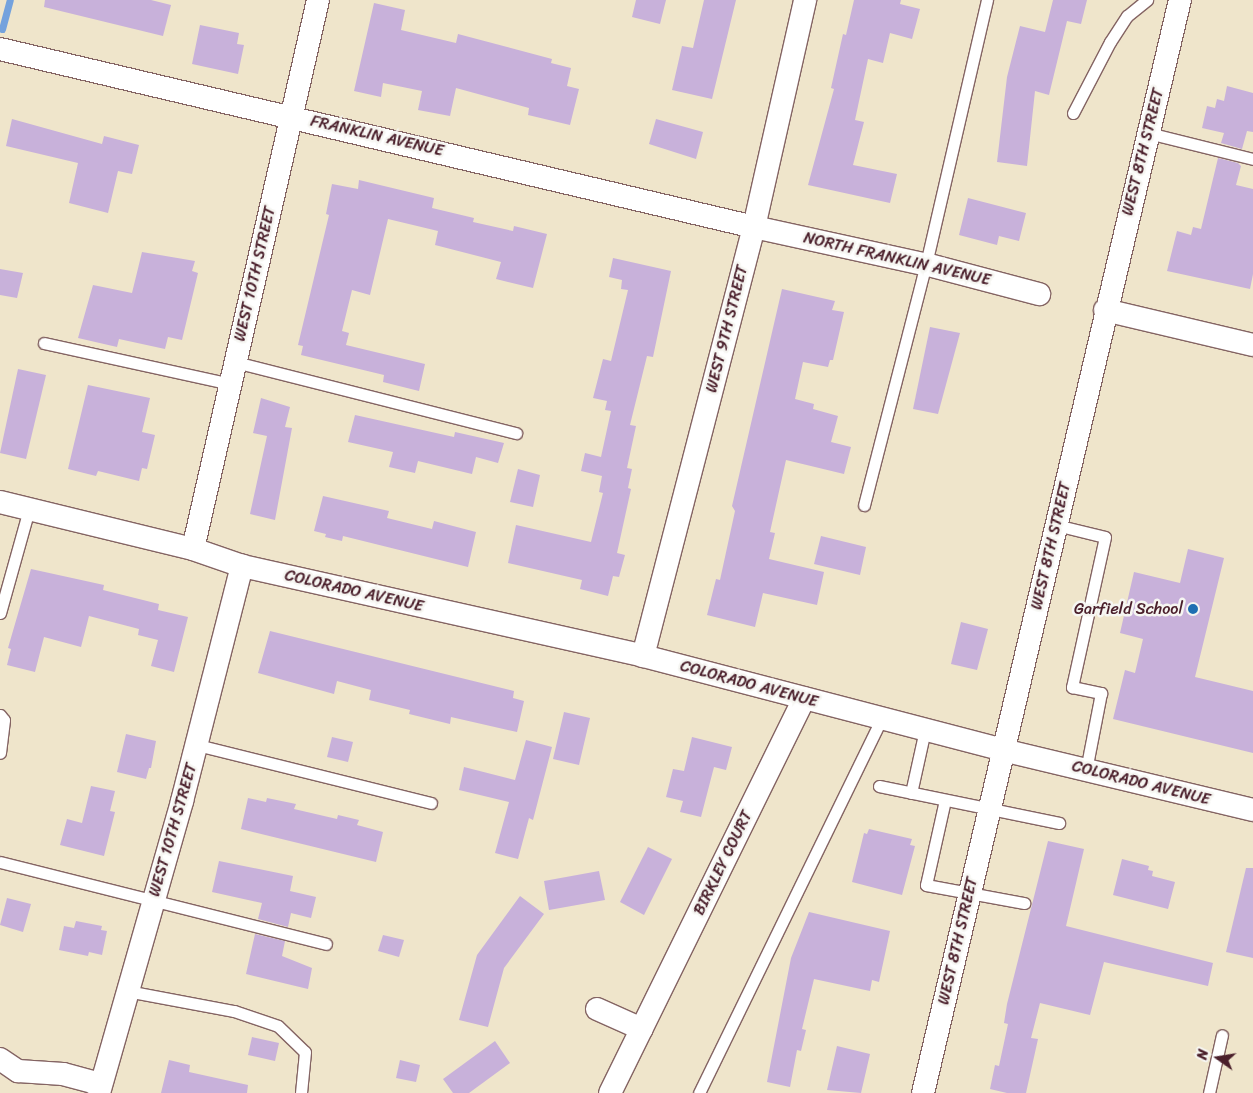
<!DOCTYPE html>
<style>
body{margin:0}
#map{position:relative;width:1253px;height:1093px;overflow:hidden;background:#efe5cb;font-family:Sriracha,sans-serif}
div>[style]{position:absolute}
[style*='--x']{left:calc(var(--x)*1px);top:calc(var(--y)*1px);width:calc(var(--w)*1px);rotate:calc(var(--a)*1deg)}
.stream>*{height:7px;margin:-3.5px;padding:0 3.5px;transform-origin:3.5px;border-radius:3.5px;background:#74a2dd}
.building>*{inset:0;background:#c8b1da}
.roads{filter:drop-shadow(1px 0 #846463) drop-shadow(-1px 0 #846463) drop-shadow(0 1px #846463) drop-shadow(0 -1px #846463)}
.service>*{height:11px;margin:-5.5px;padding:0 5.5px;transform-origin:5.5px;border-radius:5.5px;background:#fff}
.minor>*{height:22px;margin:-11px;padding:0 11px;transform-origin:11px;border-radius:11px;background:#fff}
.dots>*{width:14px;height:14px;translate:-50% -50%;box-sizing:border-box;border:2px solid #f6f6f2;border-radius:50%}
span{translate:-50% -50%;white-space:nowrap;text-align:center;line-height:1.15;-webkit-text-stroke:5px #f6f6f2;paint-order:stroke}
.street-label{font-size:16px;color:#4a1f2b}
.poi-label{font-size:16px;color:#4a1f2b}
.right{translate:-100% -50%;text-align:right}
.north{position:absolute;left:1193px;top:1033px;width:50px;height:50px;-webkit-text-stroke:4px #f6f6f2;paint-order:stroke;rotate:283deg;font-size:14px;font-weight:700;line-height:20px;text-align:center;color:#4a1f2b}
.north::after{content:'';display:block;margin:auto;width:18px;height:22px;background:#4a1f2b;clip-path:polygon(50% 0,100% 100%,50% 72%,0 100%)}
</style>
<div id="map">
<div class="stream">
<div style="--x:2;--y:29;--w:30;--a:-75"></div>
</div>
<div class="building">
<div style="clip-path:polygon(45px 0,151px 0,171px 5px,163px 36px,44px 7px)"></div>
<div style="clip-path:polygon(636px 0,666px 0,660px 24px,632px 17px)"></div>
<div style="clip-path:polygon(704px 0,736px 0,712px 99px,672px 90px,682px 46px,693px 48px)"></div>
<div style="clip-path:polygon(854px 0,901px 0,900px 4px,920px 9px,912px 39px,890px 33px,883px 63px,868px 59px,855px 120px,864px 122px,853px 165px,897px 174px,890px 203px,808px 185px,834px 89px,831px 88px,843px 34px,846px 35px)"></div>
<div style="clip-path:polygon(1053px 0,1087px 0,1081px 24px,1067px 21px,1049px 95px,1035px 91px,1027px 166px,997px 162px,1007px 77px,1020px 26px,1045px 32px)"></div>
<div style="clip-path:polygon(374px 3px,405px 10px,401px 30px,456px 43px,458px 34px,552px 59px,551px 63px,571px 68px,567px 86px,579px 89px,570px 125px,528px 115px,529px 108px,456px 88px,450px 116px,418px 110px,422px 91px,383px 83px,381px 97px,354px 91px)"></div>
<div style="clip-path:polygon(200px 25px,239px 33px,237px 44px,244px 45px,238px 74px,192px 64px)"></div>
<div style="clip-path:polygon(1227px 86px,1253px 93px,1253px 132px,1247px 131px,1242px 149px,1221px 143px,1224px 133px,1202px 128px,1207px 106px,1215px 108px,1217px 99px,1224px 101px)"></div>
<div style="clip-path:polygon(12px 119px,102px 144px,104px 136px,139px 145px,132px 174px,118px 171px,108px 213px,69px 203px,78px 163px,6px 146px)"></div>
<div style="clip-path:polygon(656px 119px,703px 132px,696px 159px,649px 144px)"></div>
<div style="clip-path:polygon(1218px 158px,1238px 163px,1241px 166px,1236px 185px,1253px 189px,1253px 274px,1250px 289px,1167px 271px,1177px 231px,1191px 235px,1193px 227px,1201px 229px)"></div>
<div style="clip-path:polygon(359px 180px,434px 198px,432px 208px,474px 218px,473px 222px,513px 231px,514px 226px,547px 234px,533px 288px,496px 279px,501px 262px,435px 245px,438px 231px,388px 219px,370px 295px,352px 290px,342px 331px,349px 333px,346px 345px,425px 364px,419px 391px,383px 382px,384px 375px,301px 355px,303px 346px,298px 345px,329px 215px,326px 214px,332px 184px,358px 189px)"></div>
<div style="clip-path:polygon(968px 198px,1026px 213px,1019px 241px,999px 236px,997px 245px,959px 235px)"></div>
<div style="clip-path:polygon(142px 252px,195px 261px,192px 271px,198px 273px,182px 340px,168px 337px,165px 349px,119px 339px,117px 347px,78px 338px,93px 285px,132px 293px)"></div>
<div style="clip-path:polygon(613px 258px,671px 271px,653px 357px,647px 356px,630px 425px,636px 426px,627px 468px,632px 469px,628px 488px,631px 489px,617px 553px,625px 555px,619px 577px,613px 576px,608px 596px,580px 589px,582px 580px,508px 563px,516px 525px,591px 542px,603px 493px,599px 492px,602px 476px,581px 471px,585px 453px,601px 457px,611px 411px,605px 410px,607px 401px,593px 398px,603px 359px,611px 361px,628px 290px,621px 289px,622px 280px,609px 277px)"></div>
<div style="clip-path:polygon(0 269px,23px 273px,17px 298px,0 295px)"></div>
<div style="clip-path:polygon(782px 289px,835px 301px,832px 310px,844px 312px,833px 360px,830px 360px,828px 367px,803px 362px,795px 399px,814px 404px,813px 409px,838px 416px,831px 442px,851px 447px,844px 474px,786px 460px,770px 532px,775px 533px,769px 559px,824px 572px,817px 605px,763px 593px,755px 627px,707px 615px,716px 579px,720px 580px,735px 511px,732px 506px)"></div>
<div style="clip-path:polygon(930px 327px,960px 333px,938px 414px,913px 409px)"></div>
<div style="clip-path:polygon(18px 369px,46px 375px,26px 459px,0 453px)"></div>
<div style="clip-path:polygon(88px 385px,150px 398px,142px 432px,155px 435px,147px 469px,142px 468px,139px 481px,98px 471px,96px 476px,68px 469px)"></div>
<div style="clip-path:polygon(261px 398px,290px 407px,285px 427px,292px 428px,275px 520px,250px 514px,267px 436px,253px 433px)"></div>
<div style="clip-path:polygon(355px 415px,454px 437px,455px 432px,504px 443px,498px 463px,476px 457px,472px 474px,418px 461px,415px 473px,389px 467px,393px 452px,348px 442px)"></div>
<div style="clip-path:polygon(518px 469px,540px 475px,533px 507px,510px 502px)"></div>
<div style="clip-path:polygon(323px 496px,389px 511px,387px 518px,432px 529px,434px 521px,476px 532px,468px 567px,343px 536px,342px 541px,325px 537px,326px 534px,314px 531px)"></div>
<div style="clip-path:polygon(821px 536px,866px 547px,860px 575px,814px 564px)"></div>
<div style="clip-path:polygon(1188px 549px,1224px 558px,1195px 677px,1253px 691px,1253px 753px,1113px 719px,1125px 670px,1135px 673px,1143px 639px,1120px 633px,1134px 572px,1180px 583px)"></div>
<div style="clip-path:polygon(31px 569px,104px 585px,103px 590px,159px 604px,158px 610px,188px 617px,174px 672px,151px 666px,158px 640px,138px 635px,139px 629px,89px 616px,81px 647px,44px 637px,35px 672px,7px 665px,11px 649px,8px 648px)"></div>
<div style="clip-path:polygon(961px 622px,988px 629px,977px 670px,951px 664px)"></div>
<div style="clip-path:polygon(270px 631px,514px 691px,513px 698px,524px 701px,517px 732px,451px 717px,450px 724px,409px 714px,410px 710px,369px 700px,371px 690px,337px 681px,334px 694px,258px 673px)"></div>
<div style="clip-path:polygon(564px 712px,590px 718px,579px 765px,553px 759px)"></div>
<div style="clip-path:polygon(126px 734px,156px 741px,151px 768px,149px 768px,146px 779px,117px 772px)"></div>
<div style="clip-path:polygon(332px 737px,353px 742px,348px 762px,327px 757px)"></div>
<div style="clip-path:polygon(692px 737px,732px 747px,726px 770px,714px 767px,701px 817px,680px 812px,683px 801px,666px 797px,673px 769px,684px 771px)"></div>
<div style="clip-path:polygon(526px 740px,552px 747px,533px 820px,529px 818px,518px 859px,495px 853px,509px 802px,459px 790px,464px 767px,515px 780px)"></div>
<div style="clip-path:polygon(91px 786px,115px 791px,110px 811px,115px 812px,104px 856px,60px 845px,67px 819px,82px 823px)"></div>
<div style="clip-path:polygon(248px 798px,266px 802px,267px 798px,296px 804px,294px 809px,337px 819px,338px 815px,359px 820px,357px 825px,383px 832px,376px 862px,241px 829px)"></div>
<div style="clip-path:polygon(869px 829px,912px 839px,910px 845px,915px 846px,902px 895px,852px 882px,864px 833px,867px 834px)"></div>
<div style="clip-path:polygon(1048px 841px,1084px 849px,1066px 926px,1213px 963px,1208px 986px,1104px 962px,1090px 1015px,1040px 1003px,1031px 1038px,1038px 1039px,1026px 1093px,1007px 1093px,990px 1089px,995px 1065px,999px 1066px,1008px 1024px,1004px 1023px,1007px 1004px)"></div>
<div style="clip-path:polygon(648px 847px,672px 859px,644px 915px,620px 902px)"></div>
<div style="clip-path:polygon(1122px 859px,1149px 866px,1148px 870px,1153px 871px,1152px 876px,1175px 882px,1168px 909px,1113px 895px)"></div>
<div style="clip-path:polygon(219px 861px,293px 876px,290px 891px,316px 897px,311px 918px,291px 913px,288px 927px,258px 919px,262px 903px,212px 892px)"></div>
<div style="clip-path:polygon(1246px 868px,1253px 868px,1253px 958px,1226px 952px)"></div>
<div style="clip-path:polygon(599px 871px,605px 900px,549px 910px,544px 881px)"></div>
<div style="clip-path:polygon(520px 896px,544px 914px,504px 968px,488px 1027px,459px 1020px,477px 955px)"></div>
<div style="clip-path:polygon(7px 898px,31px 904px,23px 932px,0 925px)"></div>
<div style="clip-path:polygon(809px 912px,890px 931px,879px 982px,872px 980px,870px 991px,814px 979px,802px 1029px,806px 1030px,801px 1051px,797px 1050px,790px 1087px,767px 1082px,791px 958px)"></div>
<div style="clip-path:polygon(76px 921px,102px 926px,101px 930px,107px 931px,102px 955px,89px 952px,88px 956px,59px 950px,64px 926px,74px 928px)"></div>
<div style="clip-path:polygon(255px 934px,285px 941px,282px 956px,312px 968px,308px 989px,246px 974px)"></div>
<div style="clip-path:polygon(383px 935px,404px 940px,399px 957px,378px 951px)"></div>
<div style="clip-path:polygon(252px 1037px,279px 1043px,275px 1061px,248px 1055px)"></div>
<div style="clip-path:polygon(495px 1041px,510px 1063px,469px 1093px,453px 1093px,443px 1079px)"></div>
<div style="clip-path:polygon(837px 1046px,870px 1054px,861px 1093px,827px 1090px)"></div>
<div style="clip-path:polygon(169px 1060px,190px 1065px,189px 1072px,248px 1085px,247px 1093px,161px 1093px)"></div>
<div style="clip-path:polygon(400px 1060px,420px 1065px,416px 1082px,396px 1078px)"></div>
</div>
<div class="roads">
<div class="service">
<div style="--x:1073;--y:113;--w:80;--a:-62.5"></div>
<div style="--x:1110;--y:42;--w:31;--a:-57"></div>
<div style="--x:1127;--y:16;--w:26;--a:-39"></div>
<div style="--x:1148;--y:133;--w:108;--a:13.9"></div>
<div style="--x:44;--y:343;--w:190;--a:12.4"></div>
<div style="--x:235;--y:362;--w:290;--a:14.2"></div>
<div style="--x:864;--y:505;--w:249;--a:-75.6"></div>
<div style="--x:926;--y:264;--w:271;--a:-77"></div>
<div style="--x:1056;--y:525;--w:50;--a:13.8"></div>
<div style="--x:1105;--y:537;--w:154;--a:102.4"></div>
<div style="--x:1072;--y:687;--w:30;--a:12"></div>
<div style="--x:1101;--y:693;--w:78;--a:101"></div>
<div style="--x:0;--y:613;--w:108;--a:-74.4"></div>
<div style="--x:0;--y:715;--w:6;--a:51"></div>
<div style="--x:4;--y:720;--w:33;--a:97"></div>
<div style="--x:197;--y:745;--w:241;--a:13.9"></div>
<div style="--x:879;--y:786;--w:184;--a:11.6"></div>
<div style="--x:911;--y:793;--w:65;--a:-77.5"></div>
<div style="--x:945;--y:800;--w:87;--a:102.6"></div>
<div style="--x:926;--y:885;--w:100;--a:10.4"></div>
<div style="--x:0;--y:862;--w:336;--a:14.1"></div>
<div style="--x:127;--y:991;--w:109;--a:10.6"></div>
<div style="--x:234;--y:1011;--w:46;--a:18.8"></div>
<div style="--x:278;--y:1026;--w:37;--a:44"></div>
<div style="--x:305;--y:1052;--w:41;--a:95.6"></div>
<div style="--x:699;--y:1093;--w:417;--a:-64"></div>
<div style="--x:1209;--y:1093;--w:59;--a:-77.4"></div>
</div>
<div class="minor">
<div style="--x:0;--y:49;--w:775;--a:13.28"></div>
<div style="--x:754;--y:227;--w:179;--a:12.3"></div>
<div style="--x:929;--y:265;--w:114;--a:14.8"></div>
<div style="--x:1105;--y:310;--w:152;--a:13.3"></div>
<div style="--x:0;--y:502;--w:199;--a:13.7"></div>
<div style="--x:193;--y:549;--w:52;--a:19.1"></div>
<div style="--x:242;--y:566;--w:411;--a:12.6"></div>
<div style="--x:643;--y:656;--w:372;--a:14.6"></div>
<div style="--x:1003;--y:750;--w:257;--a:13.5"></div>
<div style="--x:193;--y:549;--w:563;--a:-77.17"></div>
<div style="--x:643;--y:656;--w:443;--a:-75.5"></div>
<div style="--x:754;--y:227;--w:233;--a:-77.3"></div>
<div style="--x:597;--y:1009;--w:49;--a:24"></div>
<div style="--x:0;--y:1059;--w:22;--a:34"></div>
<div style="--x:18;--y:1071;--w:45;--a:3.8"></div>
<div style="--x:63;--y:1074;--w:39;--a:15"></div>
<div style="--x:99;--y:1093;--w:304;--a:-74.1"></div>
<div style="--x:182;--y:801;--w:243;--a:-75.7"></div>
<div style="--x:610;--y:1093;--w:440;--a:-63.8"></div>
<div style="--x:923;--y:1093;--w:1123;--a:-76.77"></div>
</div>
</div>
<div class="dots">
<div style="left:1193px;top:609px;background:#1f6fb2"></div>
</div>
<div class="street-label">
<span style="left:377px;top:136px;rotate:13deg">FRANKLIN AVENUE</span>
<span style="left:1143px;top:152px;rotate:-76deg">WEST 8TH STREET</span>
<span style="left:897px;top:259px;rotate:13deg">NORTH FRANKLIN AVENUE</span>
<span style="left:255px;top:274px;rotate:-77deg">WEST 10TH STREET</span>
<span style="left:727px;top:329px;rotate:-76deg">WEST 9TH STREET</span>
<span style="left:1051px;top:546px;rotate:-77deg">WEST 8TH STREET</span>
<span style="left:354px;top:591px;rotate:13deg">COLORADO AVENUE</span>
<span style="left:749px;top:684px;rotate:15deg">COLORADO AVENUE</span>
<span style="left:1141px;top:783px;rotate:14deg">COLORADO AVENUE</span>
<span style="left:173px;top:830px;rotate:-74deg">WEST 10TH STREET</span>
<span style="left:723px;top:863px;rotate:-64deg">BIRKLEY COURT</span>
<span style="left:958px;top:941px;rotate:-77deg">WEST 8TH STREET</span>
</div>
<div class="poi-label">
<span class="right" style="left:1183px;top:609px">Garfield School</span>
</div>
<div class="north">N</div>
</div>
